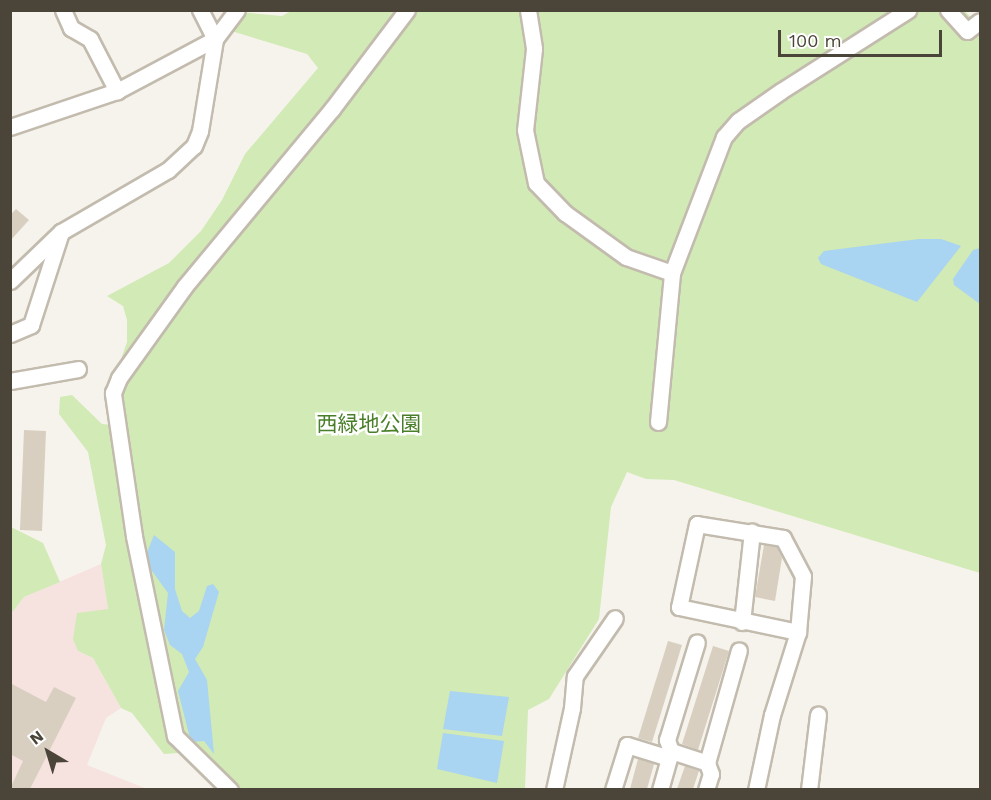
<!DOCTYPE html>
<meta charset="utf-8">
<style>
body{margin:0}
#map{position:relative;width:991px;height:800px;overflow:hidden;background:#f6f3ec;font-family:"Work Sans","Noto Sans JP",sans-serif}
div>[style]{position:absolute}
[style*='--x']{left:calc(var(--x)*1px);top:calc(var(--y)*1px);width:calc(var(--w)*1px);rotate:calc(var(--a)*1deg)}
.medical>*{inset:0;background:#f6e3e0}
.green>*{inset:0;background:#d2eab5}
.water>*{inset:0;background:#a9d4f2}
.building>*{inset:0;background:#d8cfc1}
.roads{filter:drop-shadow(2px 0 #c2bbae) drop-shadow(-2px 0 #c2bbae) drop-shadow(0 2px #c2bbae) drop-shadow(0 -2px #c2bbae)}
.minor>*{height:15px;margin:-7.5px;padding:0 7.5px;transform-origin:7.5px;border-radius:7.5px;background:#fff}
span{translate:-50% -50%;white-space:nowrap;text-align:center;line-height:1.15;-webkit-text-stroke:5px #fff;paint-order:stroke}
.park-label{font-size:21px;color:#4a7f2a}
.frame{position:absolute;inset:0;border:12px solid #4b4439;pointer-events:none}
.north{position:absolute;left:18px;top:722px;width:60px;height:60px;-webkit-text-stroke:4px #fff;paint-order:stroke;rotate:322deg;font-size:16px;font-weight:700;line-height:24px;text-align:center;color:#4b4439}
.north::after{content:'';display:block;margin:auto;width:21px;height:27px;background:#4b4439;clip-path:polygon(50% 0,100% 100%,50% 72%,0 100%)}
.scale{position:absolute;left:778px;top:30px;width:164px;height:27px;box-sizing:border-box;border:3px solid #4b4439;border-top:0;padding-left:8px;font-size:18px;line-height:21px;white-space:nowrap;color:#4b4439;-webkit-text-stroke:4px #fff;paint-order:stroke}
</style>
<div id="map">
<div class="medical">
<div style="clip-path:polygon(101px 564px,108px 609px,78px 651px,93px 658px,121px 708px,106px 718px,87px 765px,147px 789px,11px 790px,11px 614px,24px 597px)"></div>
</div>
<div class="green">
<div style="clip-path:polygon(293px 10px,964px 10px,980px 27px,980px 573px,674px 480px,646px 479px,627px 472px,611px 507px,599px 619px,549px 699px,528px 710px,525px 789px,217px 789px,179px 753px,164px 754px,132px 713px,121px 708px,93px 658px,78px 651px,73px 639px,77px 613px,108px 609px,101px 564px,106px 545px,88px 452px,59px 414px,60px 397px,72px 395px,102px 424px,113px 425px,114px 380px,127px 342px,127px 320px,123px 306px,107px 296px,169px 263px,201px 231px,222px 200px,245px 154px,318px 68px,307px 54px,228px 30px,239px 12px,282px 16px)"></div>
<div style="clip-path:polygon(11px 527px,43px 543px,60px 582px,24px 597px,11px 614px)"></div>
</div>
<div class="water">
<div style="clip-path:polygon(919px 239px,941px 239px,961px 246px,917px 302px,821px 264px,818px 258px,824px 251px)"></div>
<div style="clip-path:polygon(980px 248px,980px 304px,954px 285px,953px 279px,973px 250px)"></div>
<div style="clip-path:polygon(154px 535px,175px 552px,175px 589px,182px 611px,190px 618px,199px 611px,207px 586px,213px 584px,219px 592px,203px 647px,195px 659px,207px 680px,214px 754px,204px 741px,191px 742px,178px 691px,189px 672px,182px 654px,170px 645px,164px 630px,168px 593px,144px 560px)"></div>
<div style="clip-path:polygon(450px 691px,509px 697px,502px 736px,443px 729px)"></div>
<div style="clip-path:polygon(443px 733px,504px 741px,497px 783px,437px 769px)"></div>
</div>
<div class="building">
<div style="clip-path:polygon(16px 209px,29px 220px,10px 241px,10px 215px)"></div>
<div style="clip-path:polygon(24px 430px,46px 431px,42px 531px,20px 530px)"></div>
<div style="clip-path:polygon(764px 545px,777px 547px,782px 558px,775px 601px,755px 597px)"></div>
<div style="clip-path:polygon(668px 641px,682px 645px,652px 742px,638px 738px)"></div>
<div style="clip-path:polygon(713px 646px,729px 651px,698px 750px,682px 744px)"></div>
<div style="clip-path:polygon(10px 683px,46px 702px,54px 687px,76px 698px,30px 789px,10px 789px,23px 761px,10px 754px)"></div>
<div style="clip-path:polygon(638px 759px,654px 764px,647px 789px,630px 789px)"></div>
<div style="clip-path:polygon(685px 766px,699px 771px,693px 789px,677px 789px)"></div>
</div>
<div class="roads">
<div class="minor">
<div style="--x:63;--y:10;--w:20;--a:66"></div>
<div style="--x:71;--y:28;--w:22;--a:30"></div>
<div style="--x:90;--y:39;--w:59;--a:62.6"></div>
<div style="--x:528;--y:10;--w:39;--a:81"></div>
<div style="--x:534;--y:49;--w:81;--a:96.3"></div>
<div style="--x:525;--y:130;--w:54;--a:78.3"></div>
<div style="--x:536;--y:183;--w:42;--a:46"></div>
<div style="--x:565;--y:213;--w:75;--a:35.8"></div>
<div style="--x:626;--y:257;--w:49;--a:19.2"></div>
<div style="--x:948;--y:10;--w:28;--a:48"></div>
<div style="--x:967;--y:31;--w:16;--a:-38"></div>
<div style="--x:10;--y:127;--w:113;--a:-18.6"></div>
<div style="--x:117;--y:91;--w:111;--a:-28"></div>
<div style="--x:215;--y:39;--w:36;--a:-53"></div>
<div style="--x:10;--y:281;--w:71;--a:-43.9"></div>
<div style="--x:61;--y:232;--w:124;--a:-30.1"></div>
<div style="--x:168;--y:170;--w:35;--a:-43"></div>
<div style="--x:194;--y:146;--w:16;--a:-68"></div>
<div style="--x:200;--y:131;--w:93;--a:-80.7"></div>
<div style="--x:215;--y:39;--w:33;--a:-117"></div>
<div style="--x:10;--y:334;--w:23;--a:-23"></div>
<div style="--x:31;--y:325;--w:98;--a:-72.1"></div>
<div style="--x:10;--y:381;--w:69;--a:-10"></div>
<div style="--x:658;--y:422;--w:150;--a:-84.6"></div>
<div style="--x:672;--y:273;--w:146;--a:-69.1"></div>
<div style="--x:724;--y:137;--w:21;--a:-49"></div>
<div style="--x:738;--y:121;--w:52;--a:-34.9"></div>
<div style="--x:781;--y:91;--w:151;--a:-32.5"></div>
<div style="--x:742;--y:622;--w:91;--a:-83.7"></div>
<div style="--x:671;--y:751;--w:38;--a:18"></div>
<div style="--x:230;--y:790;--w:77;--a:-135.5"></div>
<div style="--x:175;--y:736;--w:204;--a:-101.6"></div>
<div style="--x:134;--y:536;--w:145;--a:-98.4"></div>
<div style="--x:113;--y:393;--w:16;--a:-68"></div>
<div style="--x:119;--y:378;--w:113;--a:-54.3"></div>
<div style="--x:185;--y:286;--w:230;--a:-50.3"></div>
<div style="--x:332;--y:109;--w:124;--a:-52.9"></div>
<div style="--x:554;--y:790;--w:84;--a:-77.6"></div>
<div style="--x:572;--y:708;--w:32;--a:-85"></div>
<div style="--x:575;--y:676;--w:70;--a:-55.4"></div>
<div style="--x:613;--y:790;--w:47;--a:-72.7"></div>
<div style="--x:627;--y:745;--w:44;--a:17.2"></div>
<div style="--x:660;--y:790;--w:41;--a:-74.2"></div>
<div style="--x:671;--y:751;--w:12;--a:-110"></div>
<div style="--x:667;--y:740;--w:102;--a:-73"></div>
<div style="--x:706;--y:790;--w:17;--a:-73"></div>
<div style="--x:711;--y:774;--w:12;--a:-110"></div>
<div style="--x:707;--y:763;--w:117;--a:-74.2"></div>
<div style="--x:756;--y:790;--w:77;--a:-78"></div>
<div style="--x:772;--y:715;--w:87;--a:-72.6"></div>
<div style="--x:798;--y:632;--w:56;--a:-84.9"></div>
<div style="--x:803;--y:576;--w:43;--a:-117.8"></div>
<div style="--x:783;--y:538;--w:87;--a:-170.8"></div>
<div style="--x:697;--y:524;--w:85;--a:102.2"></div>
<div style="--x:679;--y:607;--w:122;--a:11.9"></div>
<div style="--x:809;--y:790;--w:76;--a:-83.2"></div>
</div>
</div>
<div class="park-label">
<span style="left:369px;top:424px">西緑地公園</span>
</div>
<div class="frame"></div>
<div class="north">N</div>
<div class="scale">100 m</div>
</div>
